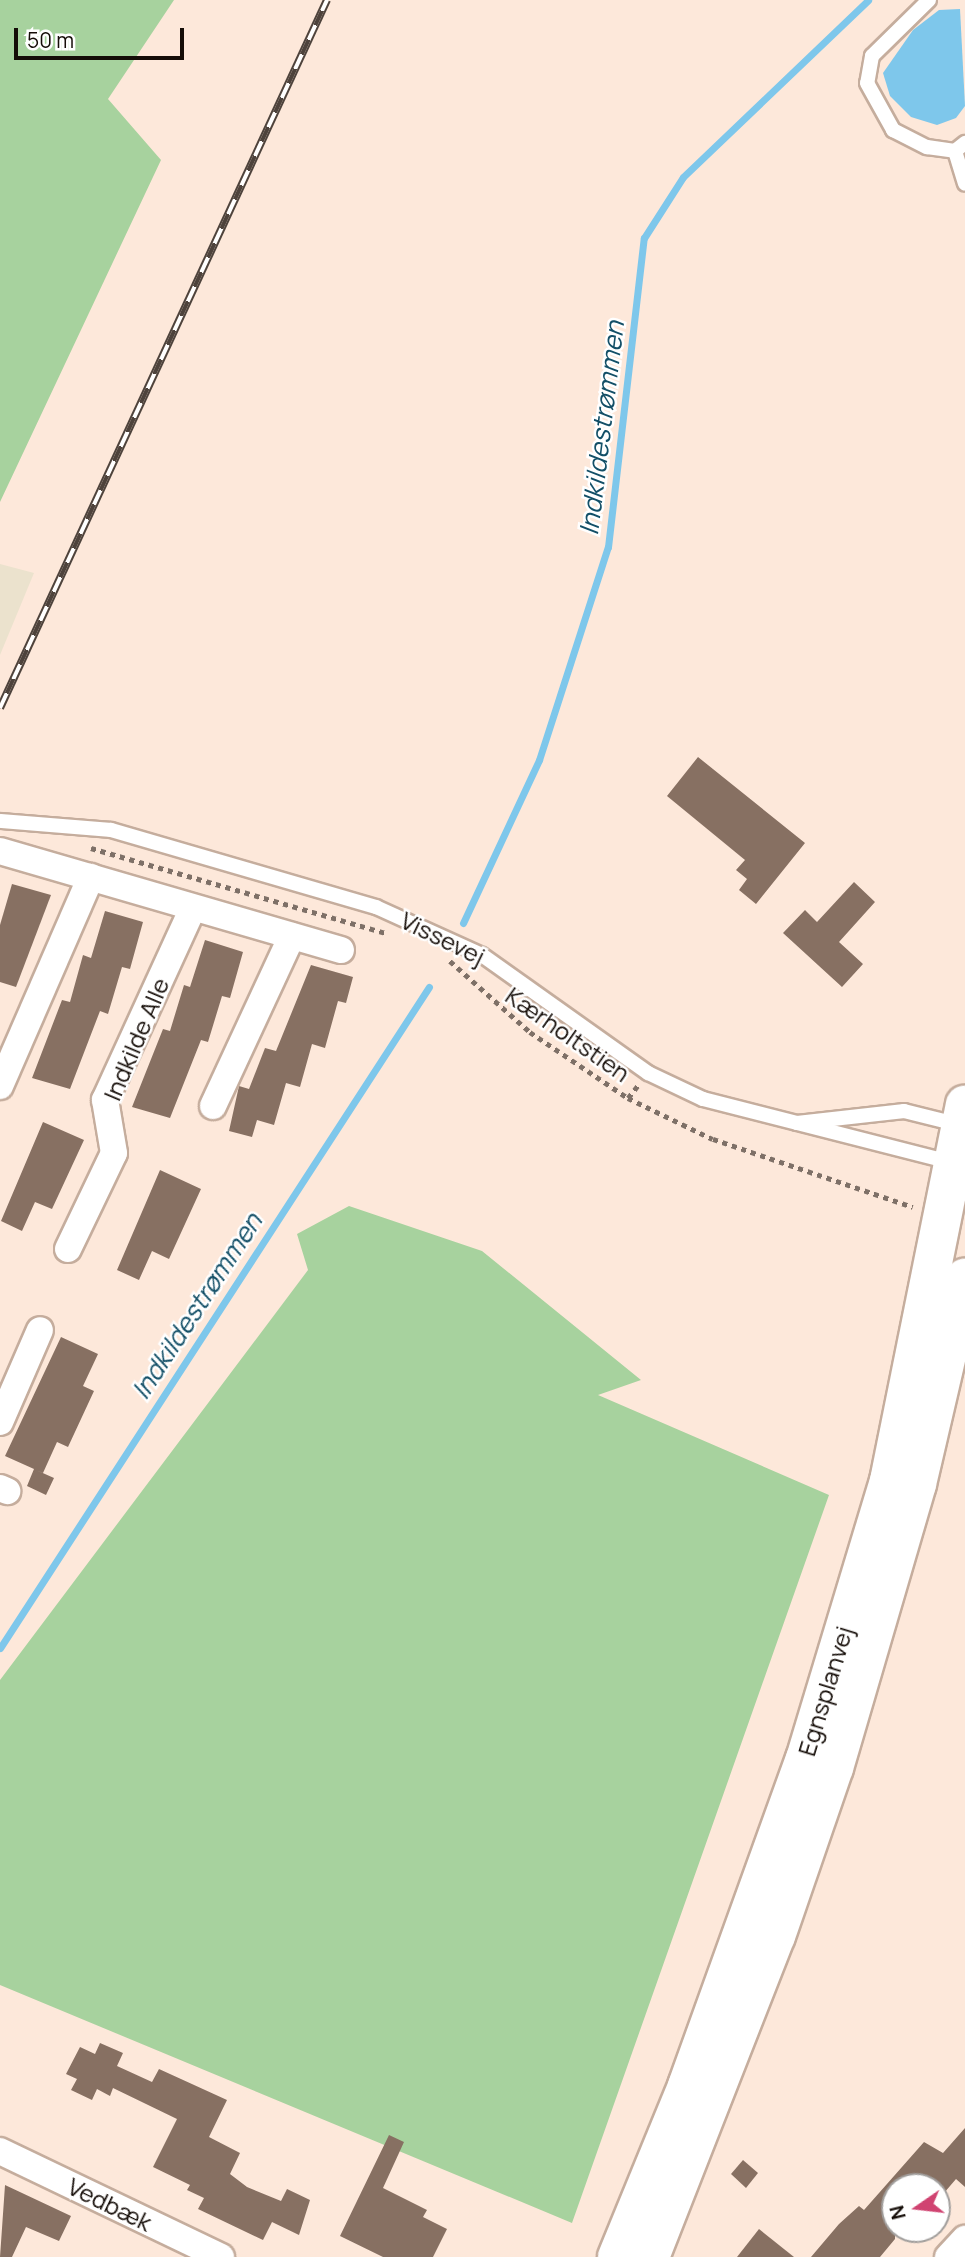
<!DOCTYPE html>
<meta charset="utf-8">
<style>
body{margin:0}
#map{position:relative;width:965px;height:2257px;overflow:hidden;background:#fde8da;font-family:Manrope,sans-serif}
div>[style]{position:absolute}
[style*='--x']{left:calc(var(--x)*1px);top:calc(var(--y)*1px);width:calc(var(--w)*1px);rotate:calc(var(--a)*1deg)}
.industrial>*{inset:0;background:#ebe2cd}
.green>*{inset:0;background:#a7d29e}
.water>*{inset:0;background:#7ec7eb}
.stream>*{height:7px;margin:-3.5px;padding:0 3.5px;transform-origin:3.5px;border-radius:3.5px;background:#7ec7eb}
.building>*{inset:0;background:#877062}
.path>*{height:4.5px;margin-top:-2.25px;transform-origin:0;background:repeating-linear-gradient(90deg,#7e7067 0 5px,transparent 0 10px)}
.roads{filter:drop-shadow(2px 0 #c5ad9d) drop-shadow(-2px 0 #c5ad9d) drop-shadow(0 2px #c5ad9d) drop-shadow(0 -2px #c5ad9d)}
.service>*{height:14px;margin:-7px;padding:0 7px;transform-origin:7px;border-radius:7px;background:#fff}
.minor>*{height:26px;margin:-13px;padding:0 13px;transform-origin:13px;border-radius:13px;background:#fff}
.secondary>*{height:38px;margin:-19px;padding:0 19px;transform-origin:19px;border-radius:19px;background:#fff}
.rail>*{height:8px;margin-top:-4px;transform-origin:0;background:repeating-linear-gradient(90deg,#fff 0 16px,#4e433c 0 32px);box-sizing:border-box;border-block:2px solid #4e433c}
span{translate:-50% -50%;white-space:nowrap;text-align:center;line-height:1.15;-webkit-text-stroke:5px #fff;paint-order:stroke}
.street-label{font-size:24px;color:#150d08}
.water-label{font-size:26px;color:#134f67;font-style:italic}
.north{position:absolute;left:881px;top:2173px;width:70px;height:70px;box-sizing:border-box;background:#fff;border:2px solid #a19e9c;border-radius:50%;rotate:256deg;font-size:19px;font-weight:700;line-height:28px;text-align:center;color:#150d08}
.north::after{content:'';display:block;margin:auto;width:24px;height:32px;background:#d04371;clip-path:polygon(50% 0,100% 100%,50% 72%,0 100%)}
.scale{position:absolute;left:14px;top:28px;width:170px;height:32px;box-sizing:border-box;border:4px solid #150d08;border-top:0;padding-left:9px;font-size:21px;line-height:24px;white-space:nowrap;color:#150d08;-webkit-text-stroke:5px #fff;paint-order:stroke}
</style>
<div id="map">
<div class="industrial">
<div style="clip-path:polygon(0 564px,34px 573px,0 655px)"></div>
</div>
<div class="green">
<div style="clip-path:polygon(0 0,174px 0,108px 99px,161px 160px,0 502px)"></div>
<div style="clip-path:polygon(349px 1206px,482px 1251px,641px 1380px,598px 1395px,829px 1495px,572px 2223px,0 1985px,0 1680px,308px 1270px,297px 1234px)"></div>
</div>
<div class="water">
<div style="clip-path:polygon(960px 9px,965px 106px,956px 118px,937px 125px,911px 117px,890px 96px,883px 73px,913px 30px,939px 10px)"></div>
</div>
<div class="stream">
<div style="--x:463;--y:923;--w:180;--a:-65"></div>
<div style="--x:539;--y:760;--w:224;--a:-72.1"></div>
<div style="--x:608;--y:547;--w:311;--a:-83.4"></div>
<div style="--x:644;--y:238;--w:72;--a:-57.4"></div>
<div style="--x:683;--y:177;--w:256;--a:-43.7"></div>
<div style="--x:0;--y:1648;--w:788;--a:-57.02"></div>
</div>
<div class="building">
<div style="clip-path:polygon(698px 757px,805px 843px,756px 904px,739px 890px,747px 879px,736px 870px,745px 860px,667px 796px)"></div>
<div style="clip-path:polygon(854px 882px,875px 902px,839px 942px,863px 964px,842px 987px,783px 933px,805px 910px,817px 922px)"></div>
<div style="clip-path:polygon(12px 884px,51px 895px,16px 987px,0 982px,0 925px)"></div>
<div style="clip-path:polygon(105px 911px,143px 922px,130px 969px,122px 967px,108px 1014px,100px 1011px,70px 1089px,32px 1078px,62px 1000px,70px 1002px,83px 955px,91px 958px)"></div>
<div style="clip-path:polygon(205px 940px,243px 952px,230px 998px,222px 996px,208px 1042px,201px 1040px,170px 1118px,132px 1107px,163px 1029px,170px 1031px,184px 985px,190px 987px)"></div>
<div style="clip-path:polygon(311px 965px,353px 977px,346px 1003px,338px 1001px,325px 1048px,312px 1044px,300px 1087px,286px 1083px,274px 1125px,257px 1120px,252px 1137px,229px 1131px,239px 1086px,249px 1089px,265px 1048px,276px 1051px)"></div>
<div style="clip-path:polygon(43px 1122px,84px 1140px,52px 1209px,35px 1202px,22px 1231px,1px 1221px)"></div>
<div style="clip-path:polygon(160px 1170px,201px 1189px,169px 1259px,152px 1251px,139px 1280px,117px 1270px)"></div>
<div style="clip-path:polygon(61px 1337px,98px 1354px,83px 1386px,94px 1391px,68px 1447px,57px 1442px,43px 1473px,36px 1470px,54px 1478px,46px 1495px,27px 1486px,34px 1469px,5px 1456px)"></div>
<div style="clip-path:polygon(100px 2043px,123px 2053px,117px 2066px,152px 2082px,159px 2069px,227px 2100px,209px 2137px,240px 2153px,230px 2174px,247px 2187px,281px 2201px,287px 2189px,310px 2200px,299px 2235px,272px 2222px,263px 2240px,198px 2209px,204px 2198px,187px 2190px,190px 2185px,153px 2167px,177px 2119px,113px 2088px,110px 2096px,97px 2089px,92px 2100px,71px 2090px,77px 2079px,66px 2074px,80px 2047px,95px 2054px)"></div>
<div style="clip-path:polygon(965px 2128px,965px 2187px,956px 2179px,944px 2193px,937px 2187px,895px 2187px,895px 2239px,880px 2257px,811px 2257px,839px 2224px,859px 2206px,864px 2210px,924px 2142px,943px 2153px)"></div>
<div style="clip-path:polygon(389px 2135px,404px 2142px,383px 2188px,427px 2210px,423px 2217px,447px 2229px,433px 2257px,383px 2257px,340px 2236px)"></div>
<div style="clip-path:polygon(743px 2160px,758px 2173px,746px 2188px,731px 2174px)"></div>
<div style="clip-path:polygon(5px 2185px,71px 2216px,59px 2241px,26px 2227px,12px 2257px,0 2257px)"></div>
<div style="clip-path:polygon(759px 2229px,794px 2257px,737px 2257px)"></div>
</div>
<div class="path">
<div style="--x:91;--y:848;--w:309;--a:16.1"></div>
<div style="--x:450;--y:961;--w:107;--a:41.6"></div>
<div style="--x:530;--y:1032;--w:118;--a:34"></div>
<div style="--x:628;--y:1098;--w:94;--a:25.8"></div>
<div style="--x:713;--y:1139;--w:211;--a:18.8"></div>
<div style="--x:628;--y:1098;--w:18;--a:-52"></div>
</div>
<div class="roads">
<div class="service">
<div style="--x:929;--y:0;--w:80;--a:135.5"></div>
<div style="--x:872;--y:56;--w:27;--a:100"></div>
<div style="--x:867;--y:83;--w:54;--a:61"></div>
<div style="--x:893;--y:130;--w:38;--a:27"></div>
<div style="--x:927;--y:147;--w:28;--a:8"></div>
<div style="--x:955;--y:151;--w:13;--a:-39"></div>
<div style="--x:955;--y:151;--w:34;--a:73"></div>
<div style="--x:0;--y:821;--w:111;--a:4.6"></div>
<div style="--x:111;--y:830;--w:276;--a:16.2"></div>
<div style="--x:376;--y:907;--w:116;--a:24.4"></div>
<div style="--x:482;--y:955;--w:204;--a:35.4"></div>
<div style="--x:648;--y:1073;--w:61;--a:25.3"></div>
<div style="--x:703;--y:1099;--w:256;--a:14.3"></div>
<div style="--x:797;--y:1123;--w:108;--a:-6.4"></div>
<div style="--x:904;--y:1111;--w:58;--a:14"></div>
</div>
<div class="minor">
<div style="--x:0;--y:851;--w:355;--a:16.2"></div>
<div style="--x:0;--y:1086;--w:228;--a:-66.5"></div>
<div style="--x:213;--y:1106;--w:187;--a:-65.1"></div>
<div style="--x:68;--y:1249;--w:106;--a:-64.4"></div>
<div style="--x:114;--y:1153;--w:54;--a:-99.6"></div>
<div style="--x:105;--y:1100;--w:211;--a:-65.4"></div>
<div style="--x:0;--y:1422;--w:100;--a:-66.5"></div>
<div style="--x:0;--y:1488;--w:8;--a:23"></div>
<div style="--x:0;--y:2151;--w:245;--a:25.6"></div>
<div style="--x:948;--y:2257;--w:25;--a:-47"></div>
</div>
<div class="secondary">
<div style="--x:617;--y:2257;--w:185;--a:-67.7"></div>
<div style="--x:687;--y:2086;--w:348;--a:-70.2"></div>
<div style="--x:805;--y:1759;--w:290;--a:-73.2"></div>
<div style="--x:889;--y:1481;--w:384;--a:-78.6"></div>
<div style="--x:650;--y:2257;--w:345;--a:-68.6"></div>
<div style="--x:776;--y:1936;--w:178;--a:-71"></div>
<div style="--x:834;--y:1768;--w:296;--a:-73.7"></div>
<div style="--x:917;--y:1484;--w:212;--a:-76.9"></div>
</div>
</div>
<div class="rail">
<div style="--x:0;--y:708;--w:780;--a:-65.21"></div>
</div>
<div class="street-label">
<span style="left:443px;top:938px;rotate:26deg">Vissevej</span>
<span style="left:568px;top:1034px;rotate:35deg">Kærholtstien</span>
<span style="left:136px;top:1039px;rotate:-67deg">Indkilde Alle</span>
<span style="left:825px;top:1691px;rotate:-73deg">Egnsplanvej</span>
<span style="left:110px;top:2204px;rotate:26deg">Vedbæk</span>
</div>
<div class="water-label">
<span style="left:602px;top:428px;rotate:-83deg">Indkildestrømmen</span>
<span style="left:197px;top:1306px;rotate:-57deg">Indkildestrømmen</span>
</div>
<div class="north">N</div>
<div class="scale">50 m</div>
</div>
